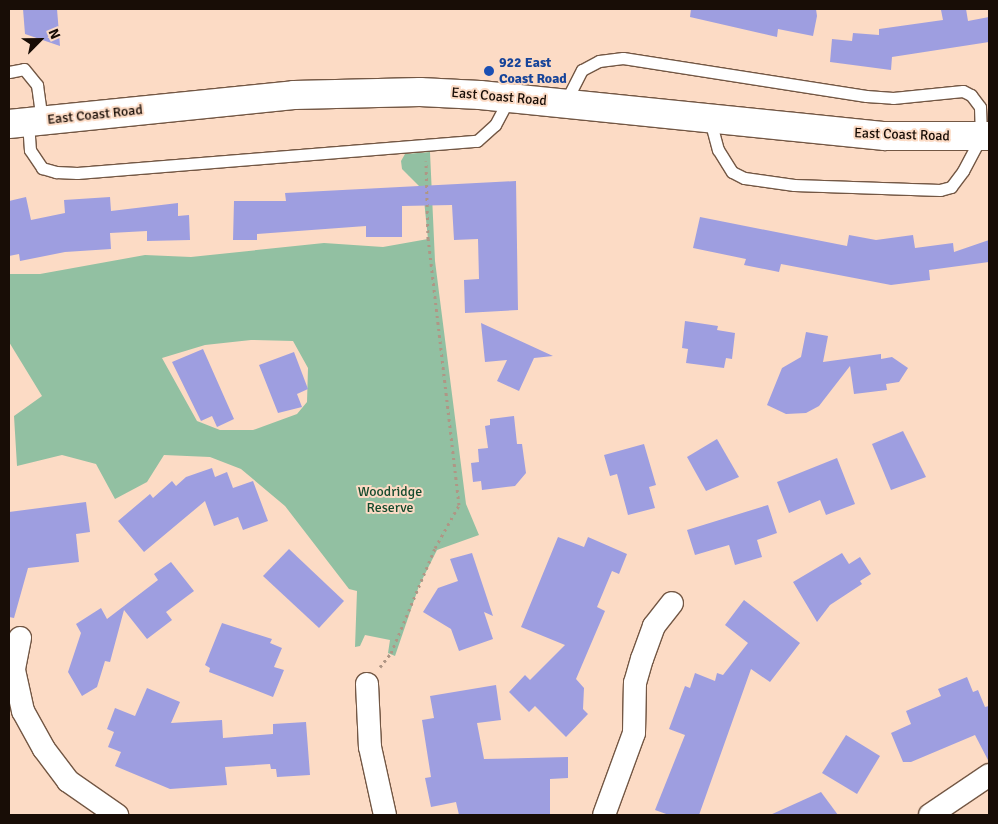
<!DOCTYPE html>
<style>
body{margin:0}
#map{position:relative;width:998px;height:824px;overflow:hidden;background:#fcdbc5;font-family:Signika,sans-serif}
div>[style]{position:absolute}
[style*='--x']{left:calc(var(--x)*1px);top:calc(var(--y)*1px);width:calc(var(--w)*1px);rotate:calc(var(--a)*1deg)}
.green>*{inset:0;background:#92c0a2}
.building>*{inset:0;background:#9e9ee0}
.path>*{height:3px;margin-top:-1.5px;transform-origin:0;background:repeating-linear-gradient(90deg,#af9685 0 2.5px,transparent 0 6.5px)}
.roads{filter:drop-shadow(1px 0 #735744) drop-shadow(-1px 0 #735744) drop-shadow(0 1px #735744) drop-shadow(0 -1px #735744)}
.service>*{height:11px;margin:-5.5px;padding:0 5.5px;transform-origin:5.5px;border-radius:5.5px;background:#fff}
.minor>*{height:22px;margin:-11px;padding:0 11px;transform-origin:11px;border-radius:11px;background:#fff}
.primary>*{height:28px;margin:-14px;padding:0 14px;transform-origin:14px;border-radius:14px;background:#fff}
.dots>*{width:14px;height:14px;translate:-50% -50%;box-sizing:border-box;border:2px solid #fcdbc5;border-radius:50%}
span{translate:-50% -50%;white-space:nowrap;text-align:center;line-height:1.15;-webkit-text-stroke:4px #fcdbc5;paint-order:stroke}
.transit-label{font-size:14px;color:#164399;font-weight:700}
.left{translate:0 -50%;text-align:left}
.street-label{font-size:14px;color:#180d06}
.park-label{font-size:14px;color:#144a2d}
.frame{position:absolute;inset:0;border:10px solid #180d06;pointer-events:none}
.north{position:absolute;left:15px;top:15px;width:50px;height:50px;-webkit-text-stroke:4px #fcdbc5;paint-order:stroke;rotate:67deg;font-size:14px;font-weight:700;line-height:20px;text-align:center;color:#180d06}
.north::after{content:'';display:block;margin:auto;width:18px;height:22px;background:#180d06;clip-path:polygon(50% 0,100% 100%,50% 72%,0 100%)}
</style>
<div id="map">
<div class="green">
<div style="clip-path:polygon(evenodd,430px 152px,435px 261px,466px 504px,479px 535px,437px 550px,419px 586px,395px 656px,388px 653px,390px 640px,365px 635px,360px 646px,355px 647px,357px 591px,349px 589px,285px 506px,241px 469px,210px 457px,164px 455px,147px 482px,115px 499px,96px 464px,62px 455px,17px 466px,14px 416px,42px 396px,9px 342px,9px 274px,40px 274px,145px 255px,191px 257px,324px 243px,383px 247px,428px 239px,423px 190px,402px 169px,401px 161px,405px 154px,430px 152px,251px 340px,293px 341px,308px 368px,307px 402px,297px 414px,253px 430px,220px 430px,197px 421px,162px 358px,205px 345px,251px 340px)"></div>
</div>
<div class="building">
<div style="clip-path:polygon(23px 9px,57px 9px,60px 46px,25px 34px)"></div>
<div style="clip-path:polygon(691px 9px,816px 9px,817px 16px,813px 36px,778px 29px,777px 37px,690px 17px)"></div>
<div style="clip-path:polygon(953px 9px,966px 9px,968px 21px,989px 17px,989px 42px,892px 57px,891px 70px,830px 62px,832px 39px,852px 41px,853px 33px,879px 35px,879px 29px,943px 20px,941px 10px)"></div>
<div style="clip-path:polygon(516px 181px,518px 310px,465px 313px,464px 280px,479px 279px,478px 239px,454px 240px,452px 205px,402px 206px,402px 237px,366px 237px,366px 226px,257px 234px,257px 240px,233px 240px,234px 201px,286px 201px,285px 193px)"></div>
<div style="clip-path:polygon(26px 197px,31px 220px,65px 213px,64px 200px,110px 197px,111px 211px,178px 203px,178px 216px,189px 215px,190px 240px,147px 241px,147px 231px,110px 233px,111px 249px,65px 252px,20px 261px,19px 254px,9px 256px,9px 201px)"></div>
<div style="clip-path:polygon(700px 217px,847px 246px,849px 235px,876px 240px,913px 235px,915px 248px,953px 243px,954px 252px,989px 240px,989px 262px,929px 270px,930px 280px,891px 285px,781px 264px,779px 272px,744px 265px,746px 259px,693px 248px)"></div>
<div style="clip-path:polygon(685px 321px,718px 326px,717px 330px,735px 333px,732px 359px,726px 358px,724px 368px,686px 363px,688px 349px,682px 348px)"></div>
<div style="clip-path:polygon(481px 323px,516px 339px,553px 356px,534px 358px,519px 391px,497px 381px,507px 360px,485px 362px)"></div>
<div style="clip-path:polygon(806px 332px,828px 336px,823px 362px,881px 354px,881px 359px,892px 357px,908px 368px,899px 382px,886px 384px,887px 390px,854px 394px,850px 366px,819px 406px,806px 413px,786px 414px,767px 405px,782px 368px,801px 357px)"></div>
<div style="clip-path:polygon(203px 349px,234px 419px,217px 427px,212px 416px,201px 421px,172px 362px)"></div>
<div style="clip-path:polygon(294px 352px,308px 389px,297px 394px,302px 407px,278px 413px,259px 365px)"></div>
<div style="clip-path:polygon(514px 416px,517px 444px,522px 444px,526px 473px,515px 486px,482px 490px,481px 481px,473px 482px,471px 463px,479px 462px,478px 449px,488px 448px,485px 426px,490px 425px,490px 419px)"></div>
<div style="clip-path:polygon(903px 431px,926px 477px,891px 490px,872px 444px)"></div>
<div style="clip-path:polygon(717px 439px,739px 477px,706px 491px,687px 457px)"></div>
<div style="clip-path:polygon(644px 444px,656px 485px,649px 487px,655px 508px,628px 515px,617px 474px,610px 476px,604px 455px)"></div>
<div style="clip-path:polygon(837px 458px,855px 504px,826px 515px,820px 500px,789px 513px,777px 482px)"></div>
<div style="clip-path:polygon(212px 468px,215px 477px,227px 472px,233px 488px,253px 481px,268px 521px,243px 530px,238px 517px,214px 526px,205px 501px,144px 552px,118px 521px,150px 494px,153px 498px,172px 481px,176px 486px,186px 477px)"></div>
<div style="clip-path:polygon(86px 502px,90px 532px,76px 534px,79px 562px,28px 568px,14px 618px,9px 617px,9px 512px)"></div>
<div style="clip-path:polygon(768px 505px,777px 533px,757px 540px,762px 557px,735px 565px,729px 545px,695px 555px,687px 530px)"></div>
<div style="clip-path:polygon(558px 537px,584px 547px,588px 537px,627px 554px,619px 574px,612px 571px,597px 607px,605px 611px,576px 679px,584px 688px,583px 709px,588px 714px,566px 737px,535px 706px,529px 712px,509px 692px,525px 675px,530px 680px,565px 645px,521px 627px)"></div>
<div style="clip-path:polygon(289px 549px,344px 601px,319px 628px,263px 576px)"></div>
<div style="clip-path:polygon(472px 553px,493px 616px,484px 612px,493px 639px,459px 651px,451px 629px,423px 612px,438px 588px,458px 581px,450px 559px)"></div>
<div style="clip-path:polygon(842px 553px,849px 564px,860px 557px,871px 574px,860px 581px,862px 584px,830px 605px,817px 622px,793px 582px)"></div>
<div style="clip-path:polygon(171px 562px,194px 591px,166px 612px,172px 620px,147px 639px,124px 610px,110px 662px,105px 661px,97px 687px,82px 696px,68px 672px,81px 633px,76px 624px,101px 608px,107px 619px,158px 580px,154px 574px)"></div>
<div style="clip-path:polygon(744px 600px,800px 643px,770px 682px,751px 669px,699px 815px,669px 815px,655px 810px,685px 735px,669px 729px,685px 686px,690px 688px,695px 673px,715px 681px,717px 673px,723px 675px,748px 643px,725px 625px)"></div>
<div style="clip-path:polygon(222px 623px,272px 639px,270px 643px,282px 648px,274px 667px,284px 670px,273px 697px,209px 672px,210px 668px,205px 665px)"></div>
<div style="clip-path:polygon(967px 677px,973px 692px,978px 690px,985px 707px,989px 706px,989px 762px,975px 735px,911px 762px,903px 762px,891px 733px,911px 724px,906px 711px,941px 696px,938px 689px)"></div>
<div style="clip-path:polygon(496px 685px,501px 720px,477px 723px,484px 759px,568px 757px,568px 778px,550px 779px,550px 815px,459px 815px,456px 802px,431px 807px,425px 778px,431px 777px,422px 720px,434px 718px,430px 696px)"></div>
<div style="clip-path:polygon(147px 688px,180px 702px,171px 723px,222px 720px,223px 738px,273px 734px,273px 724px,306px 722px,310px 775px,277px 777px,276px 769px,271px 769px,270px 764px,225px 767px,227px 785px,170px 789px,115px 766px,121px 752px,108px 747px,114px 732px,107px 729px,115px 708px,135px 716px)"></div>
<div style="clip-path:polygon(846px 735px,880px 756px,857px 794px,822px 773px)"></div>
<div style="clip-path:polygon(821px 792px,838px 815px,770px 815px)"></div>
</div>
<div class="path">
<div style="--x:380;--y:667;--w:18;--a:-52"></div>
<div style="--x:391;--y:653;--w:114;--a:-67.3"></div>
<div style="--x:435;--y:548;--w:49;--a:-60.8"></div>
<div style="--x:459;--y:505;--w:268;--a:-96.6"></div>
<div style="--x:428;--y:239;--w:78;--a:-91.5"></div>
</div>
<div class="roads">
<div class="service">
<div style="--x:9;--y:72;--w:15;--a:-11"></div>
<div style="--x:24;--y:69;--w:21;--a:51"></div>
<div style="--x:37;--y:85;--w:36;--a:82"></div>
<div style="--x:565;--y:103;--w:37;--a:-63"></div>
<div style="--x:582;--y:70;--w:19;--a:-28"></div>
<div style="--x:599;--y:61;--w:24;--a:-7"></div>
<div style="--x:623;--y:58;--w:246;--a:8.9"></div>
<div style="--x:866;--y:96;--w:27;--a:4"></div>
<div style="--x:893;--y:98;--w:70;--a:-5.7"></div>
<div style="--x:963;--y:91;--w:9;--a:27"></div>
<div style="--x:971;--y:95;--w:15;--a:53"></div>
<div style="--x:980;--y:107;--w:30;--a:88"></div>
<div style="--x:981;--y:137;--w:38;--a:118"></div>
<div style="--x:963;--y:171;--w:20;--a:127"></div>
<div style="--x:951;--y:187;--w:11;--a:165"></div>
<div style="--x:940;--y:190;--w:146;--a:-178"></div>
<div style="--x:794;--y:185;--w:50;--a:-172"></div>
<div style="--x:744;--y:178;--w:13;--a:-153"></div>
<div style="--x:732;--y:172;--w:26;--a:-122"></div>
<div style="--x:718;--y:150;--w:31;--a:-105"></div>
<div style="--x:28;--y:122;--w:28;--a:86"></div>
<div style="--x:30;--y:150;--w:22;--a:56"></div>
<div style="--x:42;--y:168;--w:15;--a:16"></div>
<div style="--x:56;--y:172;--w:21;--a:3"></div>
<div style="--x:77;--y:173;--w:401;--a:-4.6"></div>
<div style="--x:477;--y:141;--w:24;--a:-42"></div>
<div style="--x:495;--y:125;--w:30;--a:-62"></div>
</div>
<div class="minor">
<div style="--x:20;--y:638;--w:33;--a:101"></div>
<div style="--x:14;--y:670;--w:42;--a:77.6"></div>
<div style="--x:23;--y:711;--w:43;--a:61.1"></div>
<div style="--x:44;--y:749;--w:40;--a:53"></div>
<div style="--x:68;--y:781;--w:60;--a:34.8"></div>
<div style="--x:367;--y:684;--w:63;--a:87.3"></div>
<div style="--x:370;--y:747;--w:70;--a:77.6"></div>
<div style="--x:604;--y:815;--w:87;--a:-69.9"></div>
<div style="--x:634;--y:733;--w:50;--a:-88.9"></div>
<div style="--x:635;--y:683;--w:25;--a:-74"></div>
<div style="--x:642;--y:659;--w:35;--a:-70"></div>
<div style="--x:654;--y:626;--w:29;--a:-52"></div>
<div style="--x:930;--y:815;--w:71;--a:-34.1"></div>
</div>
<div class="primary">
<div style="--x:9;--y:124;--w:286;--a:-5.8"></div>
<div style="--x:294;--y:95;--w:126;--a:-1.4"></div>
<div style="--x:420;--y:92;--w:60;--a:2.9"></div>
<div style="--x:480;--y:95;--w:407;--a:5.8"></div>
<div style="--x:885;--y:136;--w:104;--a:0"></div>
</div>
</div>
<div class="dots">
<div style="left:489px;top:71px;background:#1a4fb4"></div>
</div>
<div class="transit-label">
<span class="left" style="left:499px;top:71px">922 East<br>Coast Road</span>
</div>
<div class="street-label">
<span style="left:499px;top:97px;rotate:5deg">East Coast Road</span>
<span style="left:95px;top:115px;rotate:-6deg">East Coast Road</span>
<span style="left:902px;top:135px;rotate:2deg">East Coast Road</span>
</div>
<div class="park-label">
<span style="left:390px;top:500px">Woodridge<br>Reserve</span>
</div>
<div class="frame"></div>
<div class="north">N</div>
</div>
